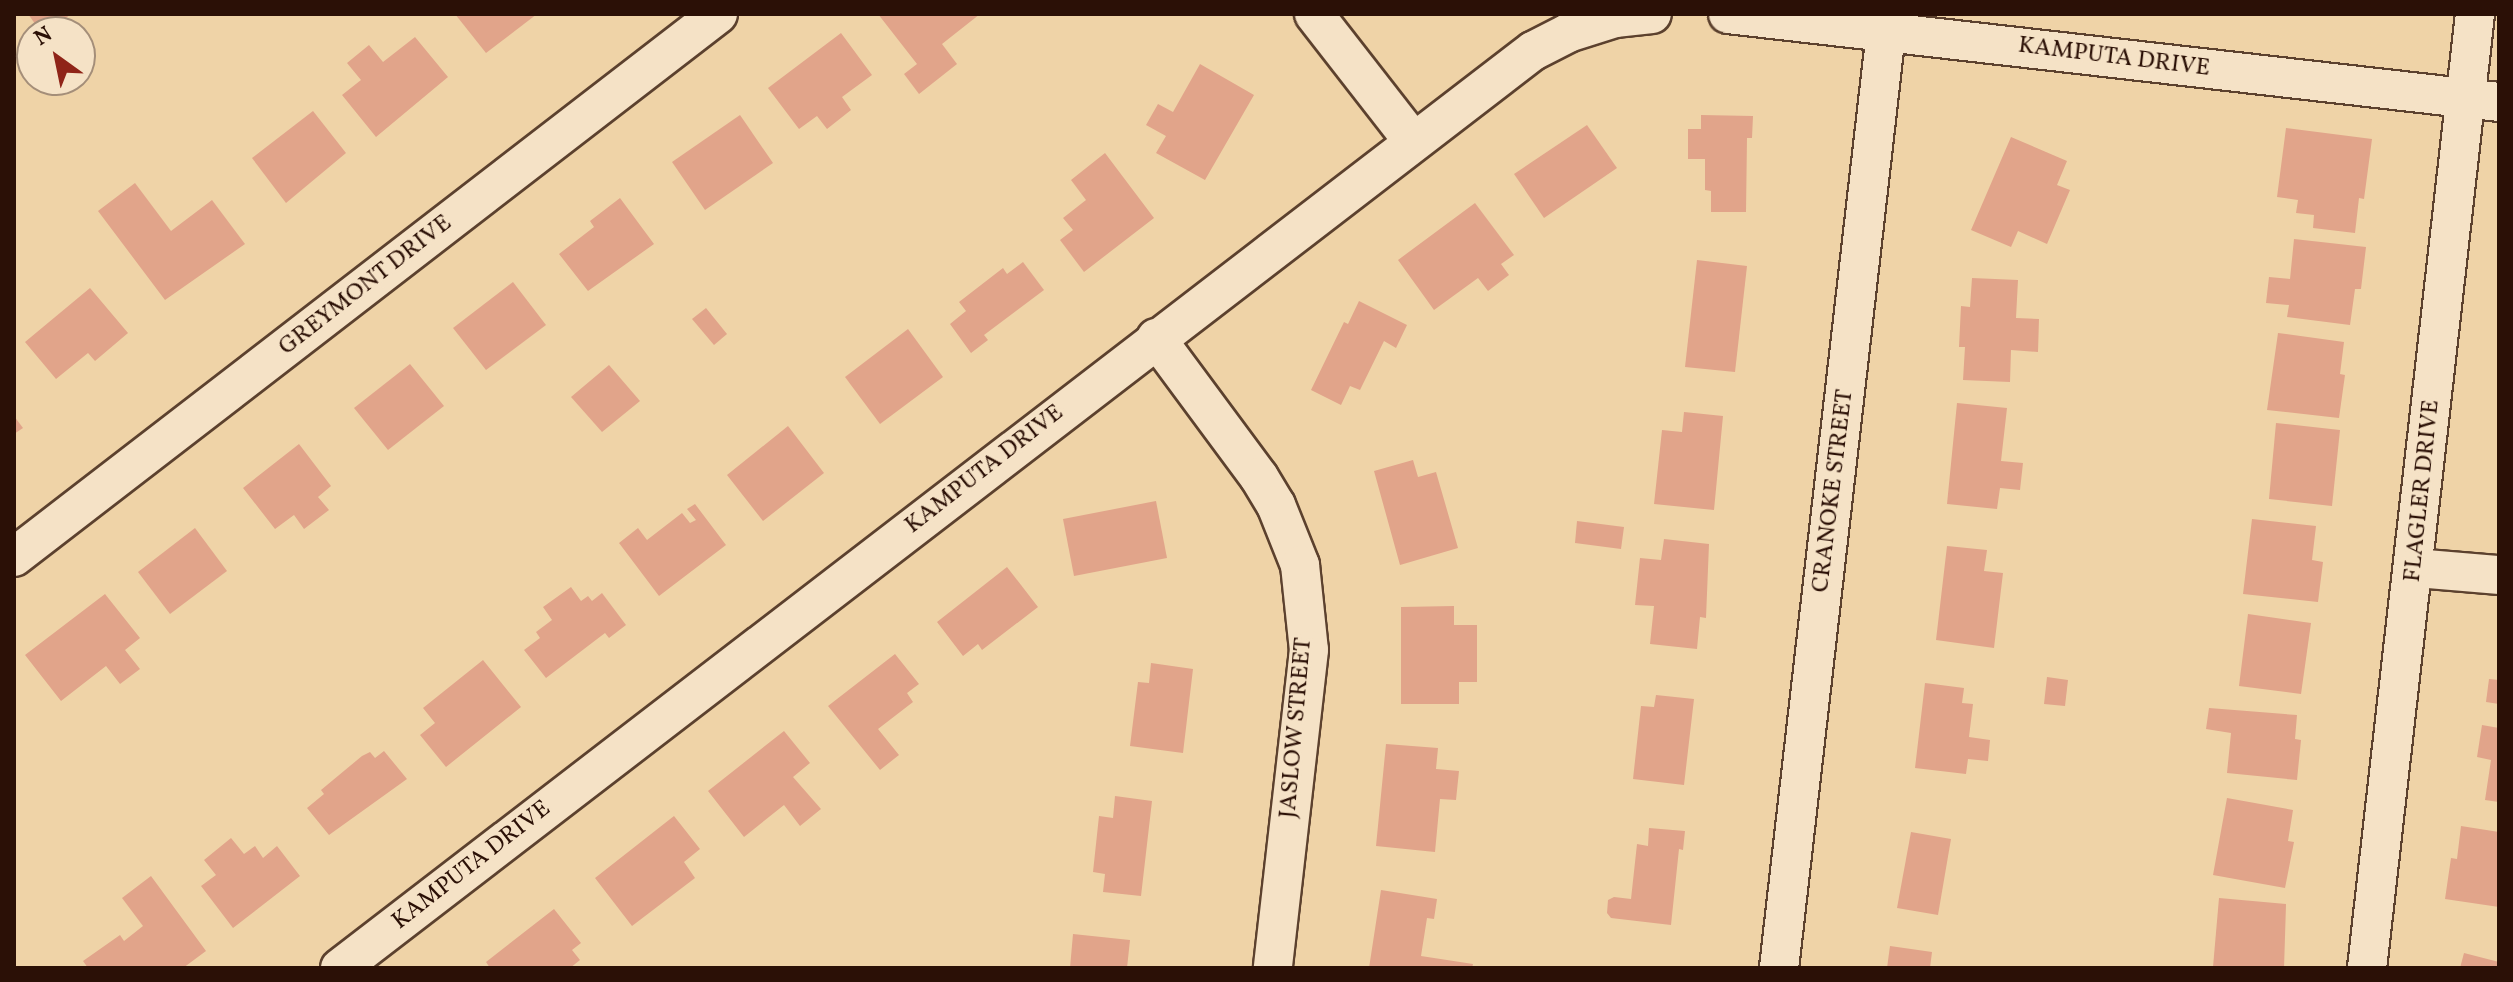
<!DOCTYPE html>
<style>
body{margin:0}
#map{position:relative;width:2513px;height:982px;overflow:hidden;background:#efd3a7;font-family:Vollkorn,serif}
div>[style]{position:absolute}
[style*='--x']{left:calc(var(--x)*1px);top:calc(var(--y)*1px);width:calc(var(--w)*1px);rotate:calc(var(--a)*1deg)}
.building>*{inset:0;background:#e1a48a}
.roads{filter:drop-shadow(2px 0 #5c412e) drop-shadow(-2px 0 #5c412e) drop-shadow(0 2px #5c412e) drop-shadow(0 -2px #5c412e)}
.street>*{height:38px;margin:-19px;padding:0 19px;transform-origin:19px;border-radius:19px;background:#f5e2c6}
span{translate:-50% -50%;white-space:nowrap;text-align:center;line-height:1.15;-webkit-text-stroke:6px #f5e2c6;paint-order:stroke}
.street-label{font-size:24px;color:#2b1006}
.frame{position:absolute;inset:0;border:16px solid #2b1006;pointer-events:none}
.north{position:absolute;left:16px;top:16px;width:80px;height:80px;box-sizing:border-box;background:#f5e2c6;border:2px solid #a48e79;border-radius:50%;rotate:327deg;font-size:22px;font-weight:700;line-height:32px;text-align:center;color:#2b1006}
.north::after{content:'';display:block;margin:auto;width:28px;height:36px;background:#8f2418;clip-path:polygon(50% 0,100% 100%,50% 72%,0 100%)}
</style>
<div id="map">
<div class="building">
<div style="clip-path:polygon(28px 14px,71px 14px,48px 32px,41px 32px)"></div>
<div style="clip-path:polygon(455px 14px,537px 14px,486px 53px)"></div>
<div style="clip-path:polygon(878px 14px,980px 14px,942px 44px,957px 64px,919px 94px,904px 74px,917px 64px)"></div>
<div style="clip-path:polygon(841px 33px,872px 75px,842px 97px,851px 110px,827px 129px,817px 116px,799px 129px,768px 88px)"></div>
<div style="clip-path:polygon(415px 37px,448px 77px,376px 137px,342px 95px,361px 80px,347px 63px,369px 45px,383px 62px)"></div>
<div style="clip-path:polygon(1200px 64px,1254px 95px,1205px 180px,1156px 153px,1166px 136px,1146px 125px,1158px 104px,1173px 112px)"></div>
<div style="clip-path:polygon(313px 111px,346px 153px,286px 203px,252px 158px)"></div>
<div style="clip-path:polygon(740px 115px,773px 163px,705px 210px,672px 162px)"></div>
<div style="clip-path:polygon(1701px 115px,1753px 116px,1752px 138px,1747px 138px,1746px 212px,1711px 212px,1711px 191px,1705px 190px,1705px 159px,1688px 159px,1688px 129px,1701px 129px)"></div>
<div style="clip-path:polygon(1587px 125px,1617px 168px,1544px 218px,1514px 174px)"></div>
<div style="clip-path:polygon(2286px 128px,2372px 139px,2364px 199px,2359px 198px,2355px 233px,2313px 228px,2314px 215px,2296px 213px,2298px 200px,2277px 197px)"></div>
<div style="clip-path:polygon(2011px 137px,2067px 161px,2057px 185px,2070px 190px,2047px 244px,2018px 231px,2011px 247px,1971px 230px)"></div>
<div style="clip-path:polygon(1105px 153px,1154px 218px,1084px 272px,1060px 240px,1073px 230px,1063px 218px,1086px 200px,1071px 180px)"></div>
<div style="clip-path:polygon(135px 183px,171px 231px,212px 200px,245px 244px,165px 300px,98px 211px)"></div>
<div style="clip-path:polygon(620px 198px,654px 244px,588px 291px,559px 254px,594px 227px,590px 221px)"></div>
<div style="clip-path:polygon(1475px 203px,1514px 255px,1501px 264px,1509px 275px,1488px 291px,1478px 278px,1434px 310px,1398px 260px)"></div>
<div style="clip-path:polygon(2294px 239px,2366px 247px,2361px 289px,2355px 289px,2350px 325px,2287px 317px,2289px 305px,2266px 303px,2269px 277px,2290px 279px)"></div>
<div style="clip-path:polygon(1697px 260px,1747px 266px,1735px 372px,1685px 367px)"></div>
<div style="clip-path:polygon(1023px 262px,1044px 290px,984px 335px,988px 340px,971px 353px,950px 324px,966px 311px,959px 302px,1003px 268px,1007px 274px)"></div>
<div style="clip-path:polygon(1972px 278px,2018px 280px,2016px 318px,2039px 319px,2038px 352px,2011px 350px,2010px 382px,1963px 380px,1965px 347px,1959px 347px,1961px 306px,1970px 307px)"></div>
<div style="clip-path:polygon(513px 282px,546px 325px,486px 370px,453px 328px)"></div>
<div style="clip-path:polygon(90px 288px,128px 333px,95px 361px,88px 353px,56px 379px,25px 342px)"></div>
<div style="clip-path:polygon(1359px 301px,1407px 325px,1396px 348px,1384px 341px,1360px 390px,1350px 386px,1341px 405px,1311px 390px,1344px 322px,1348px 324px)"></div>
<div style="clip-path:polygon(706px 308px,727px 334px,714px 345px,692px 319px)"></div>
<div style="clip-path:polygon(908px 329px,943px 377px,880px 424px,845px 377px)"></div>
<div style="clip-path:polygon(2278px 333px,2344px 342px,2340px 374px,2345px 375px,2339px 418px,2267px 410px)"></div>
<div style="clip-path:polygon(410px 364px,444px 406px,388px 450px,354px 408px)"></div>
<div style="clip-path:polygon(609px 365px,640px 401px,602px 432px,571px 397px)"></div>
<div style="clip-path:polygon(1957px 403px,2007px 408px,2001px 461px,2023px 463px,2020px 490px,2000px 488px,1997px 509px,1947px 504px)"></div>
<div style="clip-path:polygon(1684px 412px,1723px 416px,1714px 510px,1654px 504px,1662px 430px,1682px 432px)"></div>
<div style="clip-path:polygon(14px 416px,23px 428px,14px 434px)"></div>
<div style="clip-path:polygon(2276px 423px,2340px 430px,2332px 506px,2269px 499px)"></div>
<div style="clip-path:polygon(788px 426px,824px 473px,763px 521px,727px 475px)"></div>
<div style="clip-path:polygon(299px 444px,331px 486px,318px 497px,329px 510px,304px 529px,294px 515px,275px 529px,243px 488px)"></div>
<div style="clip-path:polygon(1413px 460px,1418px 477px,1436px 472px,1458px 548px,1400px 565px,1374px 471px)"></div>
<div style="clip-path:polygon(1156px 501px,1167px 558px,1074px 576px,1063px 519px)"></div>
<div style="clip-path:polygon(695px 504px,726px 545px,659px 596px,619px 543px,638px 528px,647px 540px,682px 513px,690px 523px,696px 520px,687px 509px)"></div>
<div style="clip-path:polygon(2252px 519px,2316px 526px,2312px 560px,2323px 562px,2318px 602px,2243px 594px)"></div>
<div style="clip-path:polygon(1577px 521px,1624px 527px,1621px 549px,1575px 543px)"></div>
<div style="clip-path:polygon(195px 528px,227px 571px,170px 614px,138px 572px)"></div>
<div style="clip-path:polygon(1664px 539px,1709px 544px,1706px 618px,1700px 617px,1697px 649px,1650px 644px,1654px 606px,1635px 605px,1640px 558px,1661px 560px)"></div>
<div style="clip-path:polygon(1947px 546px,1987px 550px,1984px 571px,2003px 573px,1994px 648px,1936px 640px)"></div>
<div style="clip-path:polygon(1007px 567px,1038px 607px,982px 650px,978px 644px,963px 656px,937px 622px)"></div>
<div style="clip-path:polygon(571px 587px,581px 601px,588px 596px,592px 601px,602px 593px,626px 625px,609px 638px,605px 633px,546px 678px,524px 650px,540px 638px,536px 632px,552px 620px,543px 607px)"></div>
<div style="clip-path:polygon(105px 594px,140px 638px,125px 650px,140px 669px,120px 684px,106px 666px,61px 701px,25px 655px)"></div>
<div style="clip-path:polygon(1454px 606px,1454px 625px,1477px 625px,1477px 682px,1459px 682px,1459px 704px,1401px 704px,1401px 607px)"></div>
<div style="clip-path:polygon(2248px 614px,2311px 623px,2301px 694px,2239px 686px)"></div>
<div style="clip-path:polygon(895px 654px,919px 684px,907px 693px,913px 702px,878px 729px,899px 755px,880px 770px,828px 706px)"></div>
<div style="clip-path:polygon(483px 660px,521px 707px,446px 767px,420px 735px,435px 723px,423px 708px)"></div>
<div style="clip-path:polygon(1151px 663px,1193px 669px,1183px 753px,1130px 746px,1138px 682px,1149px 683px)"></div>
<div style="clip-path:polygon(2047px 677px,2068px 680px,2065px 706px,2044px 704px)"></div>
<div style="clip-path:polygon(2489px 679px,2499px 680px,2499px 704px,2486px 702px)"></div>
<div style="clip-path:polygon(1925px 683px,1964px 688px,1962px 703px,1973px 704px,1969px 737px,1990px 740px,1988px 761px,1968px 759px,1966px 774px,1915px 768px)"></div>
<div style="clip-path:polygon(1656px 695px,1694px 699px,1684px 785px,1633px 779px,1641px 706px,1654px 707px)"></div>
<div style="clip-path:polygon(2209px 708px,2297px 715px,2295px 739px,2301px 740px,2297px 780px,2227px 773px,2231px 733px,2206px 729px)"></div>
<div style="clip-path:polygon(2482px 725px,2499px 728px,2499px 802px,2485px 800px,2491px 760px,2477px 757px)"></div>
<div style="clip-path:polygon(784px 731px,810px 763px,793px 777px,821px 809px,800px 826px,784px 805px,744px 837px,708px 791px)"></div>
<div style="clip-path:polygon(1386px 744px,1438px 748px,1436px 769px,1459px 771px,1456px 800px,1440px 799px,1435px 852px,1376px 846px)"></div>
<div style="clip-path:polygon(384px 751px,407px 779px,329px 835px,307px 808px,324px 794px,321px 790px,362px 756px,370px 752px,375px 758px)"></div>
<div style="clip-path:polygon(1115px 796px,1152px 801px,1141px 896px,1103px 892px,1105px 874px,1093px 872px,1099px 816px,1113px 818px)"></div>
<div style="clip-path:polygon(2227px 798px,2293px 810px,2288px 841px,2294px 842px,2285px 888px,2213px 875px)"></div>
<div style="clip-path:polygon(674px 816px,700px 849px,684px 862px,695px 878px,632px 926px,595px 878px)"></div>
<div style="clip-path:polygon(2461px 826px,2499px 832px,2499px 907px,2445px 899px,2451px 858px,2457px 859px)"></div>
<div style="clip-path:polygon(1649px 828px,1685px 831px,1683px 850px,1679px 849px,1671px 925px,1611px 918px,1607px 913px,1608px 900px,1614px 897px,1631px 899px,1637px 844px,1648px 846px)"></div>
<div style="clip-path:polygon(1911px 832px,1951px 839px,1938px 915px,1897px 908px)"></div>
<div style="clip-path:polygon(231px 838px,244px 854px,255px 846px,263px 858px,277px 846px,300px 876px,233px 928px,201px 886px,216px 875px,204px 860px)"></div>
<div style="clip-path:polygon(151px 876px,206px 951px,183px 968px,88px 968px,83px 961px,120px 935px,124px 941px,143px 926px,122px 898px)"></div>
<div style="clip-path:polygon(1381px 890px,1437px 899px,1434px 919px,1427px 918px,1421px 956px,1473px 964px,1472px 968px,1369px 968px)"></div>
<div style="clip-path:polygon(2219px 898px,2286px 904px,2284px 968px,2213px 967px)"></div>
<div style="clip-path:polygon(554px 909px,581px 943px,572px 950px,580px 960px,570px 968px,490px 968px,486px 962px)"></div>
<div style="clip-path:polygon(1073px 934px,1130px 940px,1127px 968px,1070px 968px)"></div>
<div style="clip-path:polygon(1890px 946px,1932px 952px,1930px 968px,1887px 968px)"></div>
<div style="clip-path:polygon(2464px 953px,2499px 962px,2499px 968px,2460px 968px)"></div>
</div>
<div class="roads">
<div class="street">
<div style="--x:1314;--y:14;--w:160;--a:52.1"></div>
<div style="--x:1728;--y:14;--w:776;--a:6.51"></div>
<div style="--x:1156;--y:338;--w:173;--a:53.5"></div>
<div style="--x:1259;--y:477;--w:33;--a:59"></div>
<div style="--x:1276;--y:505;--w:65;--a:68.2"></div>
<div style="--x:1300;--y:565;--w:85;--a:84"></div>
<div style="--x:1309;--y:650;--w:320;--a:96.5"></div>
<div style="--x:14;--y:557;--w:889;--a:-37.64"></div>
<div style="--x:2415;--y:568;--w:84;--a:4.8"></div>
<div style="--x:340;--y:968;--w:1505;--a:-37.55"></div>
<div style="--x:1533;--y:51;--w:39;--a:-27"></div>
<div style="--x:1568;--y:33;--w:49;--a:-17.7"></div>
<div style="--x:1615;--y:18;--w:37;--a:-6"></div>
<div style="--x:1779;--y:968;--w:960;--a:-83.48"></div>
<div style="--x:2367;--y:968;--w:960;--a:-83.54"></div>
</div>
</div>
<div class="street-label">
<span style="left:2114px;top:58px;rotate:7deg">KAMPUTA DRIVE</span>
<span style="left:366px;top:286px;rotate:-38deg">GREYMONT DRIVE</span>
<span style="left:985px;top:470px;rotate:-38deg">KAMPUTA DRIVE</span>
<span style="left:1834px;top:491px;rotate:-83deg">CRANOKE STREET</span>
<span style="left:2423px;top:491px;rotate:-84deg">FLAGLER DRIVE</span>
<span style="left:1297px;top:728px;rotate:-85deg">JASLOW STREET</span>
<span style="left:472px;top:866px;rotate:-38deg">KAMPUTA DRIVE</span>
</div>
<div class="frame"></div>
<div class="north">N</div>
</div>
